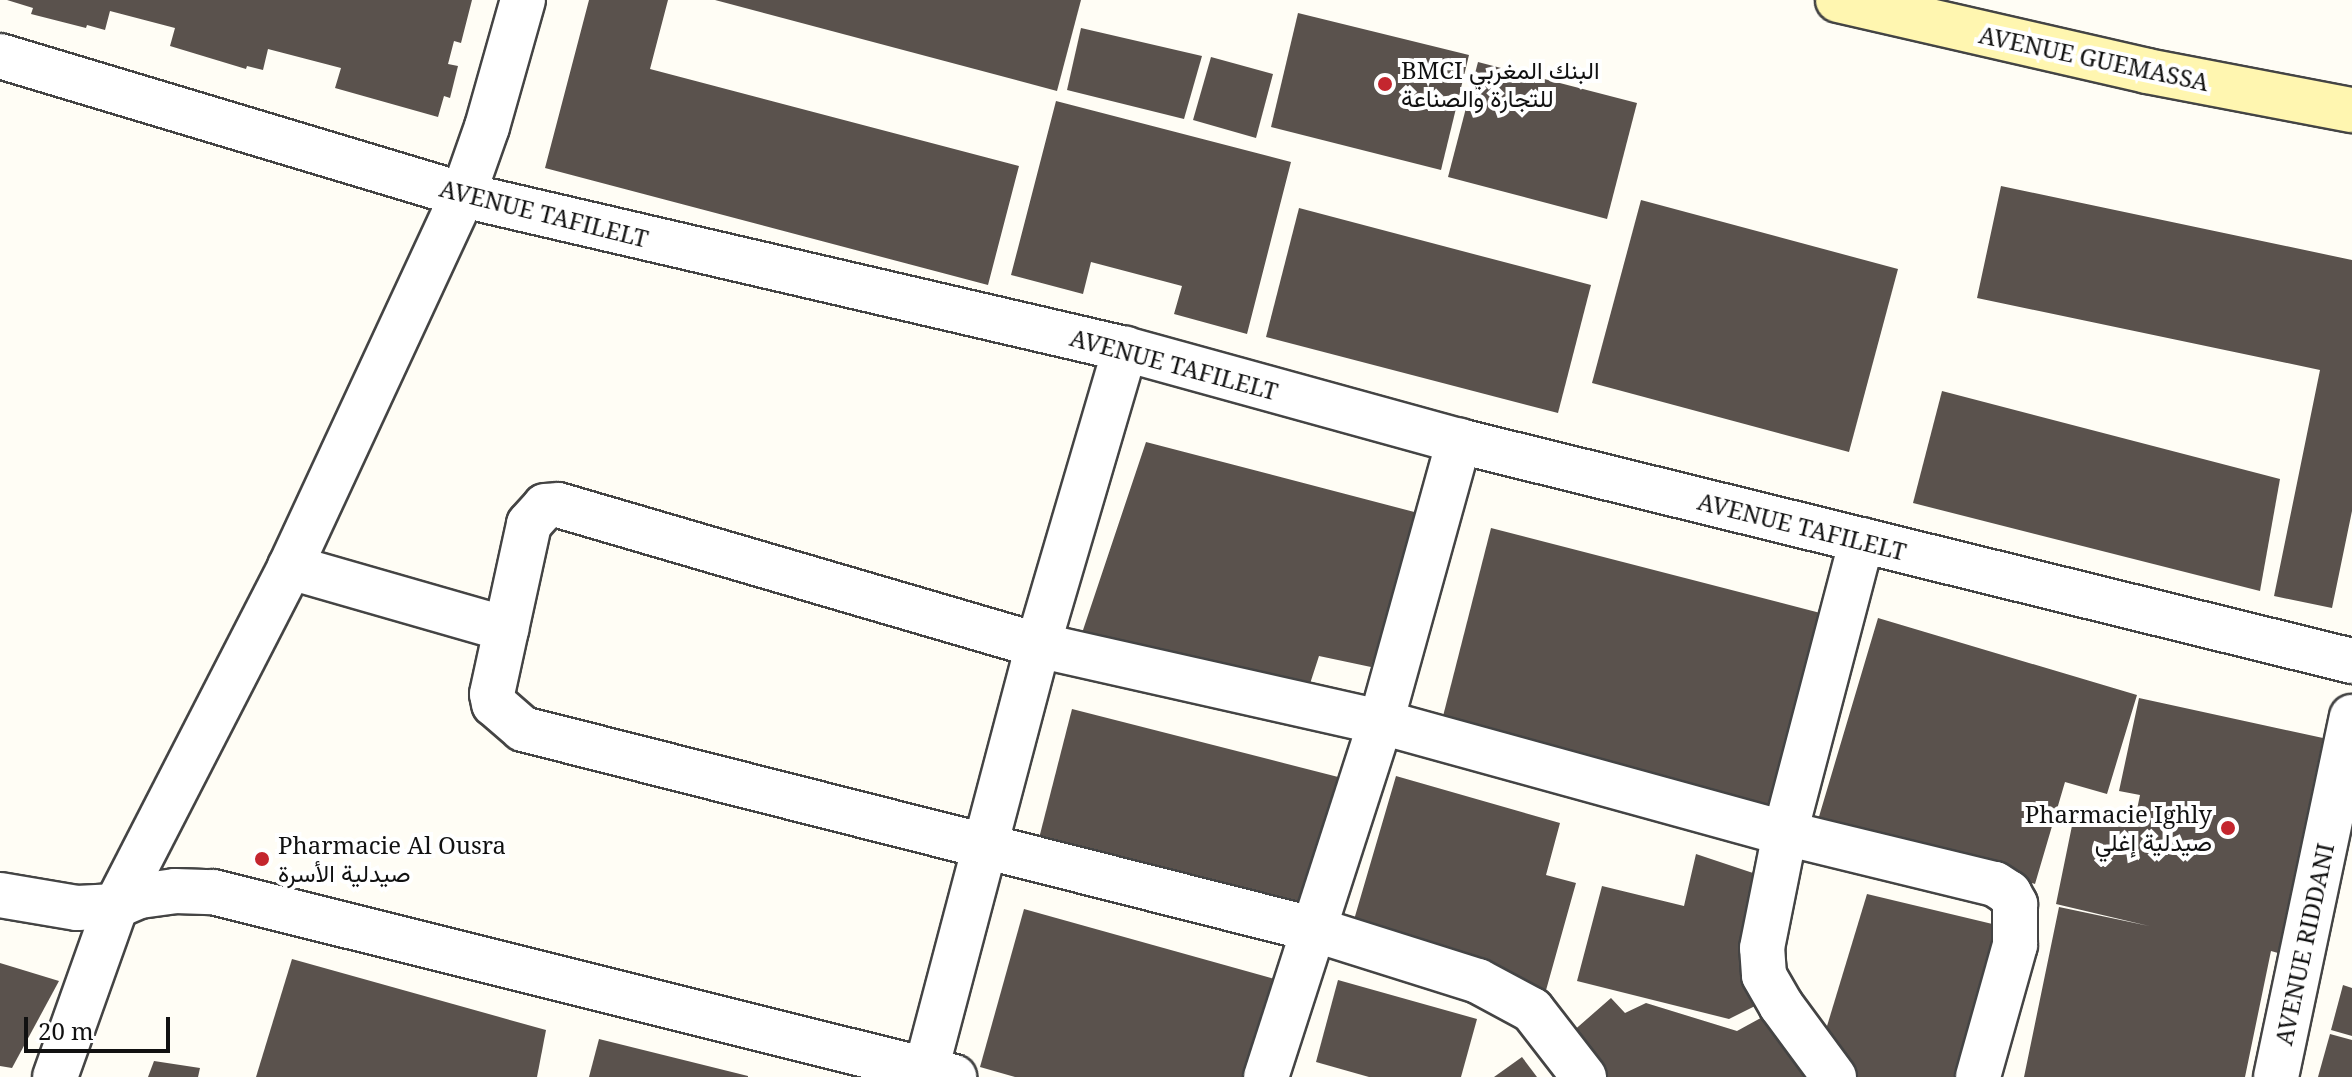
<!DOCTYPE html>
<meta charset="utf-8">
<style>
body{margin:0}
#map{position:relative;width:2352px;height:1077px;overflow:hidden;background:#fffdf5;font-family:"Noto Serif",Vazirmatn,serif}
div>[style]{position:absolute}
[style*='--x']{left:calc(var(--x)*1px);top:calc(var(--y)*1px);width:calc(var(--w)*1px);rotate:calc(var(--a)*1deg)}
.building>*{inset:0;background:#5a524d}
.roads{filter:drop-shadow(2px 0 #444) drop-shadow(-2px 0 #444) drop-shadow(0 2px #444) drop-shadow(0 -2px #444)}
.minor>*{height:44px;margin:-22px;padding:0 22px;transform-origin:22px;border-radius:22px;background:#fff}
.secondary>*{height:44px;margin:-22px;padding:0 22px;transform-origin:22px;border-radius:22px;background:#fff6b0}
.dots>*{width:22px;height:22px;translate:-50% -50%;box-sizing:border-box;border:4px solid #fff;border-radius:50%}
span{translate:-50% -50%;white-space:nowrap;text-align:center;line-height:1.15;-webkit-text-stroke:8px #fff;paint-order:stroke}
.street-label{font-size:24px;color:#111}
.poi-label{font-size:24px;color:#111}
.left{translate:0 -50%;text-align:left}
.right{translate:-100% -50%;text-align:right}
.scale{position:absolute;left:24px;top:1017px;width:146px;height:36px;box-sizing:border-box;border:4px solid #111;border-top:0;padding-left:10px;font-size:24px;line-height:28px;white-space:nowrap;color:#111;-webkit-text-stroke:6px #fff;paint-order:stroke}
</style>
<div id="map">
<div class="building">
<div style="clip-path:polygon(7px 0,472px 0,461px 43px,454px 41px,448px 64px,458px 66px,450px 98px,444px 96px,438px 117px,335px 88px,341px 68px,268px 49px,263px 70px,247px 66px,246px 69px,170px 46px,175px 28px,110px 11px,105px 30px,87px 25px,86px 28px,31px 14px,33px 8px)"></div>
<div style="clip-path:polygon(589px 0,668px 0,650px 69px,1019px 166px,988px 285px,545px 168px)"></div>
<div style="clip-path:polygon(715px 0,1081px 0,1057px 91px)"></div>
<div style="clip-path:polygon(1298px 13px,1469px 55px,1441px 170px,1271px 127px)"></div>
<div style="clip-path:polygon(1081px 28px,1202px 56px,1184px 119px,1067px 90px)"></div>
<div style="clip-path:polygon(1211px 57px,1273px 74px,1256px 138px,1193px 120px)"></div>
<div style="clip-path:polygon(1478px 62px,1637px 103px,1607px 219px,1448px 177px)"></div>
<div style="clip-path:polygon(1056px 101px,1291px 162px,1247px 334px,1174px 314px,1182px 286px,1091px 262px,1083px 294px,1011px 275px)"></div>
<div style="clip-path:polygon(2001px 186px,2352px 260px,2352px 511px,2332px 608px,2274px 596px,2320px 370px,1977px 298px)"></div>
<div style="clip-path:polygon(1641px 200px,1898px 269px,1849px 452px,1592px 383px)"></div>
<div style="clip-path:polygon(1299px 208px,1591px 285px,1558px 413px,1266px 337px)"></div>
<div style="clip-path:polygon(1942px 391px,2280px 479px,2260px 591px,1913px 503px)"></div>
<div style="clip-path:polygon(1146px 442px,1422px 514px,1371px 667px,1319px 656px,1307px 693px,1080px 639px)"></div>
<div style="clip-path:polygon(1491px 528px,1828px 615px,1777px 816px,1440px 728px)"></div>
<div style="clip-path:polygon(1878px 618px,2137px 695px,2107px 794px,2065px 782px,2035px 884px,1818px 820px)"></div>
<div style="clip-path:polygon(2139px 698px,2323px 738px,2278px 953px,2271px 951px,2245px 1077px,2024px 1077px,2059px 907px,2149px 926px,2056px 904px,2075px 811px,2134px 824px,2140px 795px,2119px 791px)"></div>
<div style="clip-path:polygon(1072px 709px,1346px 779px,1309px 924px,1035px 854px)"></div>
<div style="clip-path:polygon(1396px 776px,1560px 823px,1546px 875px,1576px 883px,1543px 1001px,1351px 930px)"></div>
<div style="clip-path:polygon(1696px 854px,1762px 876px,1748px 962px,1755px 1006px,1729px 1019px,1577px 981px,1602px 886px,1684px 906px)"></div>
<div style="clip-path:polygon(1867px 894px,2005px 927px,1960px 1077px,1854px 1077px,1824px 1036px)"></div>
<div style="clip-path:polygon(1024px 909px,1282px 981px,1256px 1077px,1015px 1077px,980px 1067px)"></div>
<div style="clip-path:polygon(292px 959px,546px 1030px,537px 1077px,256px 1077px)"></div>
<div style="clip-path:polygon(0 963px,59px 981px,12px 1068px,0 1066px)"></div>
<div style="clip-path:polygon(1338px 980px,1477px 1019px,1461px 1077px,1369px 1077px,1316px 1062px)"></div>
<div style="clip-path:polygon(2343px 985px,2352px 988px,2352px 1036px,2331px 1030px)"></div>
<div style="clip-path:polygon(1611px 998px,1625px 1013px,1646px 1003px,1737px 1031px,1768px 1014px,1813px 1077px,1602px 1077px,1571px 1033px)"></div>
<div style="clip-path:polygon(2330px 1034px,2352px 1040px,2352px 1077px,2318px 1077px)"></div>
<div style="clip-path:polygon(599px 1039px,748px 1076px,748px 1077px,589px 1077px)"></div>
<div style="clip-path:polygon(1522px 1057px,1537px 1077px,1494px 1077px)"></div>
<div style="clip-path:polygon(154px 1061px,200px 1068px,198px 1077px,148px 1077px)"></div>
</div>
<div class="roads">
<div class="minor">
<div style="--x:0;--y:56;--w:483;--a:16.7"></div>
<div style="--x:463;--y:195;--w:680;--a:13.1"></div>
<div style="--x:1125;--y:349;--w:346;--a:15.4"></div>
<div style="--x:1459;--y:441;--w:920;--a:13.84"></div>
<div style="--x:290;--y:567;--w:225;--a:16"></div>
<div style="--x:0;--y:895;--w:78;--a:9.6"></div>
<div style="--x:77;--y:908;--w:39;--a:-3"></div>
<div style="--x:116;--y:906;--w:26;--a:-23"></div>
<div style="--x:140;--y:896;--w:35;--a:-8"></div>
<div style="--x:175;--y:891;--w:38;--a:2"></div>
<div style="--x:213;--y:892;--w:764;--a:14.02"></div>
<div style="--x:55;--y:1077;--w:182;--a:-70.4"></div>
<div style="--x:116;--y:906;--w:381;--a:-62.8"></div>
<div style="--x:290;--y:567;--w:410;--a:-65.1"></div>
<div style="--x:463;--y:195;--w:72;--a:-70.6"></div>
<div style="--x:487;--y:127;--w:132;--a:-74.2"></div>
<div style="--x:924;--y:1077;--w:447;--a:-75.2"></div>
<div style="--x:1038;--y:645;--w:309;--a:-73.6"></div>
<div style="--x:1266;--y:1077;--w:373;--a:-72.1"></div>
<div style="--x:1381;--y:722;--w:292;--a:-74.5"></div>
<div style="--x:1584;--y:1077;--w:85;--a:-127.8"></div>
<div style="--x:1532;--y:1010;--w:61;--a:-151.8"></div>
<div style="--x:1478;--y:981;--w:170;--a:-162.5"></div>
<div style="--x:1316;--y:930;--w:818;--a:-165.78"></div>
<div style="--x:523;--y:729;--w:38;--a:-139"></div>
<div style="--x:494;--y:704;--w:10;--a:-101"></div>
<div style="--x:492;--y:694;--w:174;--a:-77.7"></div>
<div style="--x:529;--y:524;--w:24;--a:-48"></div>
<div style="--x:545;--y:506;--w:13;--a:-4"></div>
<div style="--x:558;--y:505;--w:500;--a:16.3"></div>
<div style="--x:1038;--y:645;--w:352;--a:12.7"></div>
<div style="--x:1381;--y:722;--w:419;--a:15.4"></div>
<div style="--x:1785;--y:833;--w:216;--a:13.7"></div>
<div style="--x:1995;--y:884;--w:17;--a:33"></div>
<div style="--x:2009;--y:893;--w:13;--a:61"></div>
<div style="--x:2015;--y:904;--w:41;--a:90"></div>
<div style="--x:2015;--y:945;--w:137;--a:105.7"></div>
<div style="--x:1834;--y:1077;--w:89;--a:-126.4"></div>
<div style="--x:1781;--y:1005;--w:34;--a:-120"></div>
<div style="--x:1764;--y:975;--w:27;--a:-94"></div>
<div style="--x:1762;--y:948;--w:117;--a:-78.7"></div>
<div style="--x:1785;--y:833;--w:303;--a:-75.3"></div>
<div style="--x:2276;--y:1077;--w:368;--a:-78.1"></div>
</div>
<div class="secondary">
<div style="--x:1838;--y:0;--w:317;--a:12.9"></div>
<div style="--x:2147;--y:71;--w:209;--a:10.8"></div>
</div>
</div>
<div class="dots">
<div style="left:1385px;top:84px;background:#c4262e"></div>
<div style="left:2228px;top:828px;background:#c4262e"></div>
<div style="left:262px;top:859px;background:#c4262e"></div>
</div>
<div class="street-label">
<span style="left:2094px;top:58px;rotate:12deg">AVENUE GUEMASSA</span>
<span style="left:544px;top:213px;rotate:14deg">AVENUE TAFILELT</span>
<span style="left:1174px;top:364px;rotate:15deg">AVENUE TAFILELT</span>
<span style="left:1802px;top:526px;rotate:14deg">AVENUE TAFILELT</span>
<span style="left:2304px;top:944px;rotate:-78deg">AVENUE RIDDANI</span>
</div>
<div class="poi-label">
<span class="left" style="left:1401px;top:84px">BMCI البنك المغربي<br>للتجارة والصناعة</span>
<span class="right" style="left:2212px;top:828px">Pharmacie Ighly<br>صيدلية إغلي</span>
<span class="left" style="left:278px;top:859px">Pharmacie Al Ousra<br>صيدلية الأسرة</span>
</div>
<div class="scale">20 m</div>
</div>
